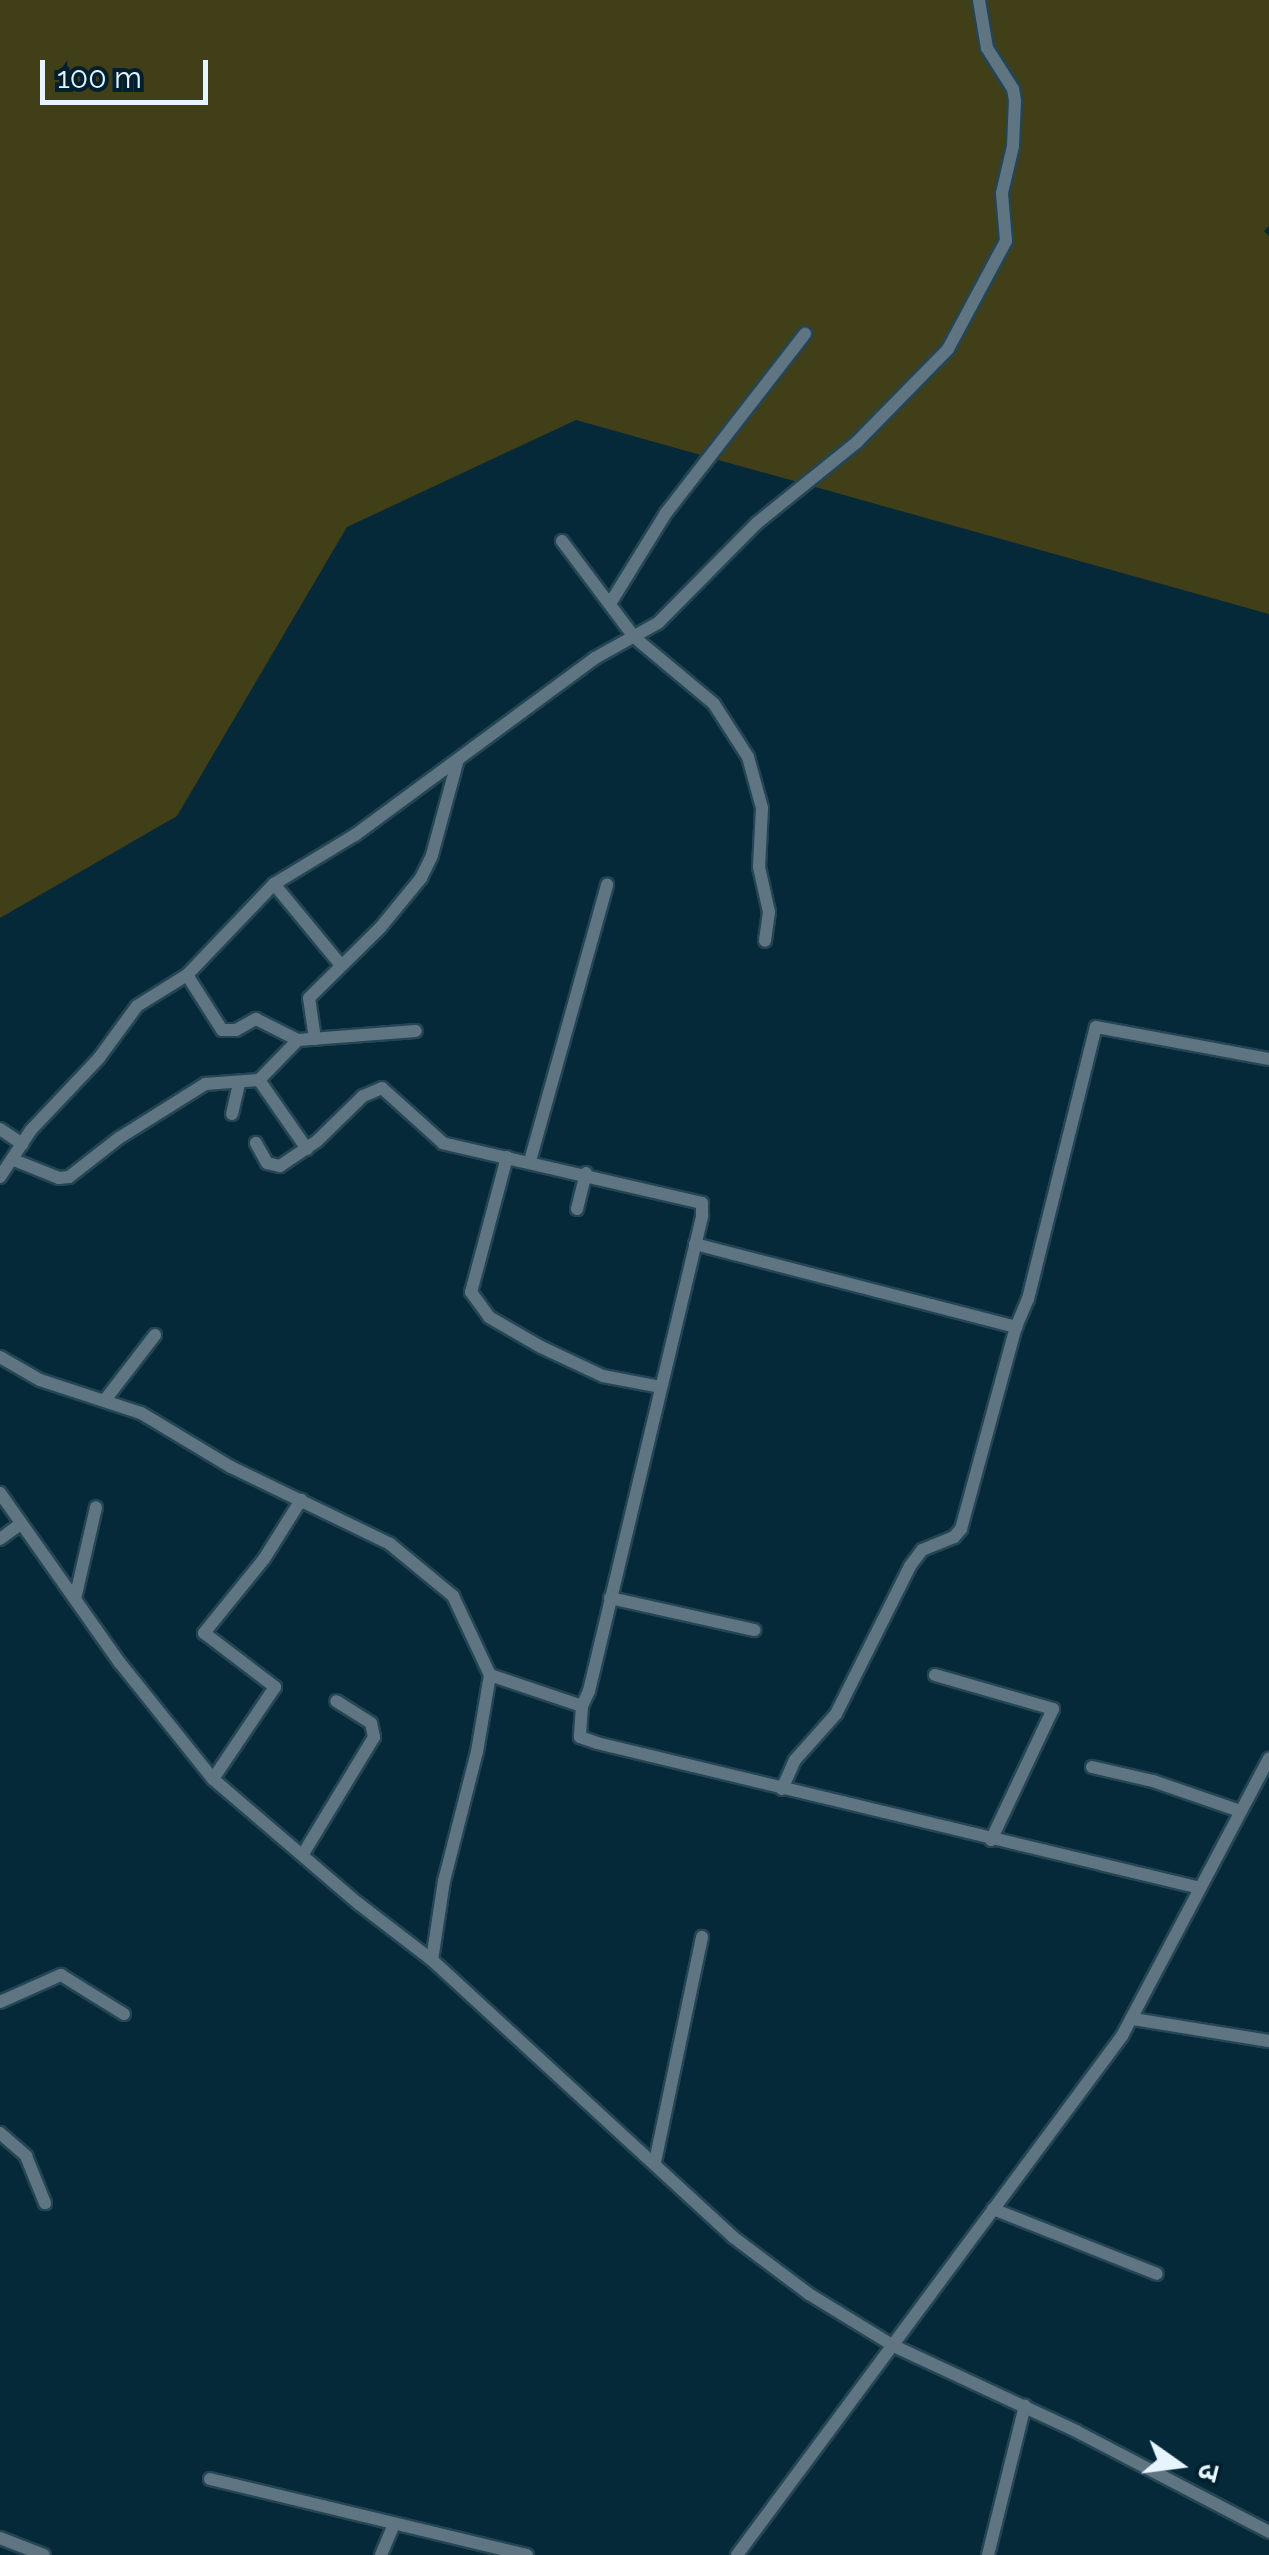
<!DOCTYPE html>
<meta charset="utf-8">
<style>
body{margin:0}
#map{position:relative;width:1269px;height:2555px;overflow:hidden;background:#052939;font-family:Raleway,"Noto Sans Devanagari",sans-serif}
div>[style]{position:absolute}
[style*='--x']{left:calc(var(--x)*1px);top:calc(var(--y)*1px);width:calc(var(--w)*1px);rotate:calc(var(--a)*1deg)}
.green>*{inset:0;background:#413f18}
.roads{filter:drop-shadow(2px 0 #244554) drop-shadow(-2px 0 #244554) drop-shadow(0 2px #244554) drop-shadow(0 -2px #244554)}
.street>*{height:12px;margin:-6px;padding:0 6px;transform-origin:6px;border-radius:6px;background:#607582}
span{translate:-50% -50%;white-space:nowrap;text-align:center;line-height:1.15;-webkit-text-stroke:10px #001f2f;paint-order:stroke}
.north{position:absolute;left:1129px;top:2415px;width:100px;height:100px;-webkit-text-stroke:8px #001f2f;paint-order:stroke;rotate:104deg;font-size:28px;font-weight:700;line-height:40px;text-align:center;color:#e5f4fd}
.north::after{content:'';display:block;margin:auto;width:35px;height:45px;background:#e5f4fd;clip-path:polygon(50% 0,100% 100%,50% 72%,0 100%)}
.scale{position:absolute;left:40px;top:60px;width:168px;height:45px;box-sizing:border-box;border:5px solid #e5f4fd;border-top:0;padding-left:12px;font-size:30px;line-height:35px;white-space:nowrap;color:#e5f4fd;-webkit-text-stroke:8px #001f2f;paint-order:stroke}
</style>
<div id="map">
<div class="green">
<div style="clip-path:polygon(0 0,1269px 0,1269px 226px,1264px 231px,1269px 236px,1269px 614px,576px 420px,347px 527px,177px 816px,0 918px)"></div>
</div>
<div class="roads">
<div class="street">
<div style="--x:562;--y:541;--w:120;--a:53.1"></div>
<div style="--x:634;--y:637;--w:104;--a:39.9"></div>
<div style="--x:714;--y:704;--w:63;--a:57.3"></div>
<div style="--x:748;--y:757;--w:53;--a:74.6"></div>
<div style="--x:762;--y:808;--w:59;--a:92.9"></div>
<div style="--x:759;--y:867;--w:46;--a:77.5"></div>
<div style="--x:769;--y:912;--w:29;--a:98"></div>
<div style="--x:611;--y:602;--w:105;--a:-58.3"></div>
<div style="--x:666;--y:513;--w:227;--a:-52.2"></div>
<div style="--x:274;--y:884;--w:104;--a:50.5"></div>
<div style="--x:187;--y:975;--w:65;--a:57.5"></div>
<div style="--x:222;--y:1030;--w:14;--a:0"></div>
<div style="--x:236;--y:1030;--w:23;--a:-29"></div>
<div style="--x:256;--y:1019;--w:47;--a:26.6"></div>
<div style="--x:315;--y:1039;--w:41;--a:-98.3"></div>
<div style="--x:309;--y:998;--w:100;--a:-44.6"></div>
<div style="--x:380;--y:928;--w:65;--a:-50.6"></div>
<div style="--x:421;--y:878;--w:25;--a:-64"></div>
<div style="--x:432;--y:855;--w:99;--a:-74.8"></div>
<div style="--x:259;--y:1080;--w:84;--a:55.2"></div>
<div style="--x:232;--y:1114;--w:32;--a:-77"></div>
<div style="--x:0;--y:1129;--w:27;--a:34"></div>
<div style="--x:507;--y:1157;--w:140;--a:104.9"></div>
<div style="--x:471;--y:1292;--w:31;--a:54"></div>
<div style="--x:489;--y:1317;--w:60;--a:30"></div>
<div style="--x:541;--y:1347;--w:68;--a:25.1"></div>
<div style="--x:603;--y:1376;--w:58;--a:10.9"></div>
<div style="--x:14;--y:1160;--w:48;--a:21.8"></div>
<div style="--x:59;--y:1178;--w:10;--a:-6"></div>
<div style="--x:69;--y:1177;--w:63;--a:-38"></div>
<div style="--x:119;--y:1138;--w:102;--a:-32.1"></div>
<div style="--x:205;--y:1084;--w:54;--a:-4.2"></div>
<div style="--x:259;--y:1080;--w:56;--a:-45.7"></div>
<div style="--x:298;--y:1040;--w:118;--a:-4.4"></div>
<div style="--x:530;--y:1161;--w:287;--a:-74.4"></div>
<div style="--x:0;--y:1177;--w:56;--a:-56.6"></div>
<div style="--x:31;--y:1130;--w:99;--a:-46.6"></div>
<div style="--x:99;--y:1058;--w:64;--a:-53.8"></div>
<div style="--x:137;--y:1006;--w:59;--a:-31.8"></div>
<div style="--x:187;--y:975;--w:126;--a:-46.3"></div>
<div style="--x:274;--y:884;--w:95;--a:-31.2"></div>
<div style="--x:355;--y:835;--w:298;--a:-36.4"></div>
<div style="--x:595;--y:658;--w:72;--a:-29.1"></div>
<div style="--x:658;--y:623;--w:141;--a:-45.3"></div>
<div style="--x:757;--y:523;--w:129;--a:-39"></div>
<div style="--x:857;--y:442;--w:130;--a:-45.6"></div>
<div style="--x:948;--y:349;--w:123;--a:-61.8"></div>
<div style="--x:1006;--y:241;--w:48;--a:-94.8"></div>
<div style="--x:1002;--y:193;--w:48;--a:-76.8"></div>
<div style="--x:1013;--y:146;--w:45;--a:-87.5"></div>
<div style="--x:1015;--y:101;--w:12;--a:-99"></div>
<div style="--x:1013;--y:89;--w:49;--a:-122.4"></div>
<div style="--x:987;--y:48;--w:49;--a:-99.5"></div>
<div style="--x:577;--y:1209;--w:37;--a:-76"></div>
<div style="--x:695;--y:1244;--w:332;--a:14.5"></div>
<div style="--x:1016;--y:1327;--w:30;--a:-67"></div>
<div style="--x:1028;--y:1299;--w:280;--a:-76"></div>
<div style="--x:1096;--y:1027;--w:176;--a:10.5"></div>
<div style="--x:0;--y:1357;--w:46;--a:29.9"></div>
<div style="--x:40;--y:1380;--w:106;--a:18.1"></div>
<div style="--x:141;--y:1413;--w:105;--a:31"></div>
<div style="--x:231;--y:1467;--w:177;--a:25.8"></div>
<div style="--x:390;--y:1544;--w:82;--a:39.5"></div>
<div style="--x:453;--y:1596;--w:87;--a:64.9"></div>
<div style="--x:490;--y:1675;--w:97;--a:18.6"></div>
<div style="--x:582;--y:1706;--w:17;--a:-65"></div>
<div style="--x:589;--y:1691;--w:489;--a:-76.6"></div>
<div style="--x:702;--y:1215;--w:12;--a:-90"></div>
<div style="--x:702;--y:1203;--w:266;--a:-167"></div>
<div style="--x:443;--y:1143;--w:82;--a:-138"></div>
<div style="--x:382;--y:1088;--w:21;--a:157"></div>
<div style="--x:363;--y:1096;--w:64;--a:135.6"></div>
<div style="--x:317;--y:1141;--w:45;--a:146"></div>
<div style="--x:280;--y:1166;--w:13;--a:-167"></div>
<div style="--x:267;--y:1163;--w:23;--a:-119"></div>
<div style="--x:105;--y:1400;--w:82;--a:-52.4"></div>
<div style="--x:0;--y:1493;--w:208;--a:54.8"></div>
<div style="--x:120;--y:1663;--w:149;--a:51.3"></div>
<div style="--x:213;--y:1779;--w:192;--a:40.6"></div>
<div style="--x:359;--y:1904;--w:92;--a:37.5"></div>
<div style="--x:432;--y:1960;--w:409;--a:42.6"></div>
<div style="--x:733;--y:2237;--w:95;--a:36.9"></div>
<div style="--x:809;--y:2294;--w:100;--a:31.5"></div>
<div style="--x:894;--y:2346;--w:201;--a:25"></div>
<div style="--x:1076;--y:2431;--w:218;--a:27.6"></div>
<div style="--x:0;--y:1539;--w:26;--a:-36"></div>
<div style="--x:610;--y:1598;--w:148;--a:12.5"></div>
<div style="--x:75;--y:1599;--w:94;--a:-77.1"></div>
<div style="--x:935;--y:1675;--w:123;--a:16.1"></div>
<div style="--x:1053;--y:1709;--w:145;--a:115.3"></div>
<div style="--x:582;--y:1706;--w:31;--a:94"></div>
<div style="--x:580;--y:1737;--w:18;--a:19"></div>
<div style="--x:597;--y:1743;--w:620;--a:13.52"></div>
<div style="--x:1092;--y:1767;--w:63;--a:12.9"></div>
<div style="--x:1153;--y:1781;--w:92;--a:19"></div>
<div style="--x:213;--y:1779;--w:111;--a:-56"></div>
<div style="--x:275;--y:1687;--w:89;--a:-142.7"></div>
<div style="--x:204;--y:1633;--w:95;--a:-51"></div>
<div style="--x:264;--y:1559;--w:70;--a:-57.9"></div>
<div style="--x:782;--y:1789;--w:32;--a:-66"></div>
<div style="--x:795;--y:1760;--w:62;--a:-48.3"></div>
<div style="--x:836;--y:1714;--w:165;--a:-63.4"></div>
<div style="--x:910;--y:1566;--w:20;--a:-53"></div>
<div style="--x:922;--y:1550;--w:35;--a:-22"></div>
<div style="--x:954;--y:1537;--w:11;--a:-49"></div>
<div style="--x:961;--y:1529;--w:209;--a:-74.8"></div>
<div style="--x:303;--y:1854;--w:137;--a:-58.7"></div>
<div style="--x:374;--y:1737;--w:14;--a:-102"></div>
<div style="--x:371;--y:1723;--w:41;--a:-147.8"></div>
<div style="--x:432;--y:1960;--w:80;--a:-81.4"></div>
<div style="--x:444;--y:1881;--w:133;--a:-75.7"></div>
<div style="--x:477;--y:1752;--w:78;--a:-80.4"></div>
<div style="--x:0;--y:2002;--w:67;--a:-23.9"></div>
<div style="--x:61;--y:1975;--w:74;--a:31.8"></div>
<div style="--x:1133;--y:2019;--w:138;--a:9.2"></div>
<div style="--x:0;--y:2133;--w:35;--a:41"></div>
<div style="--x:26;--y:2156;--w:51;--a:68"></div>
<div style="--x:655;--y:2162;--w:230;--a:-78.2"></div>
<div style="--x:993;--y:2209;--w:176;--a:21.6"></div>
<div style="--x:210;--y:2479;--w:326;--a:13.5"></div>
<div style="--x:0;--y:2538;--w:47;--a:21.1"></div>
<div style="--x:381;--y:2555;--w:34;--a:-67"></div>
<div style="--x:737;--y:2555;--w:646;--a:-53.43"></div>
<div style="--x:1122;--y:2036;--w:314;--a:-62.1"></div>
<div style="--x:988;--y:2555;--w:154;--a:-76.1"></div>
</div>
</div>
<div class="north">उ</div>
<div class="scale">100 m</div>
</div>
